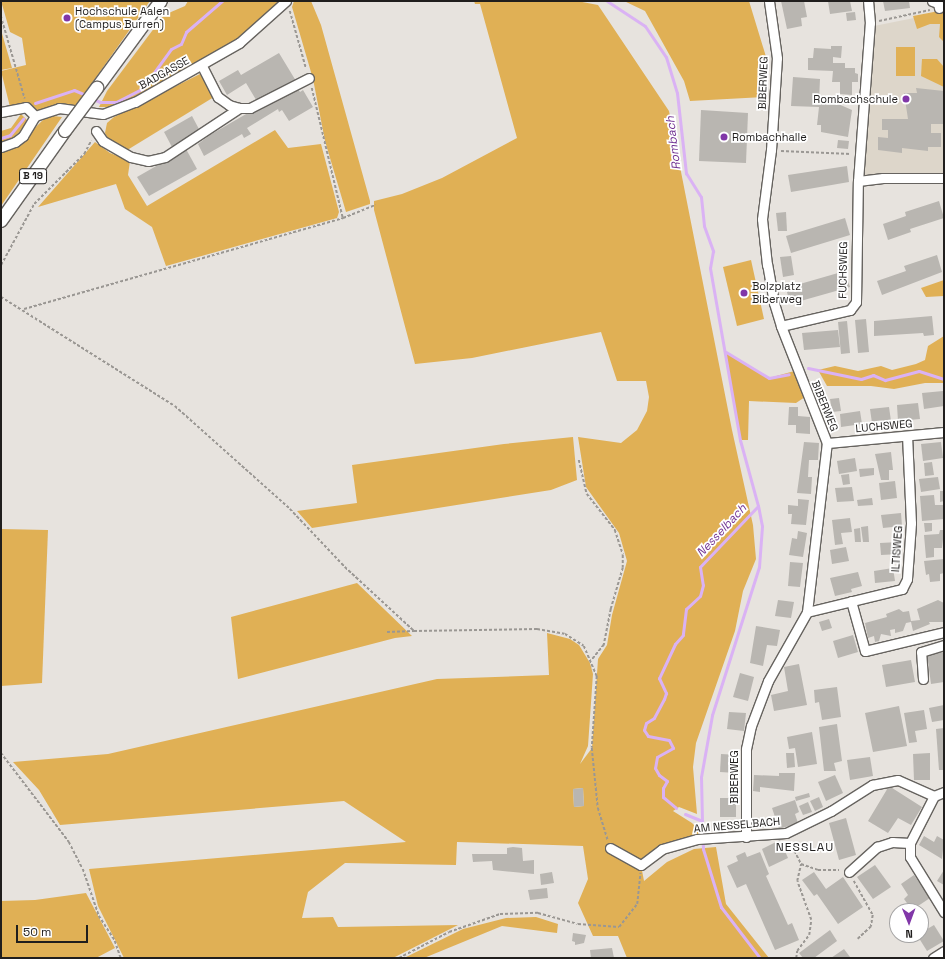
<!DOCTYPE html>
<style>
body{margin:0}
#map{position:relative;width:945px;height:959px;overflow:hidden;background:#e7e3de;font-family:"Space Grotesk",sans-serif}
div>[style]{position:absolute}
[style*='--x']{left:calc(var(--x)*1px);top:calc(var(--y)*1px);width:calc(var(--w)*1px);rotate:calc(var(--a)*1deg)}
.built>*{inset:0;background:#ddd6ca}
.green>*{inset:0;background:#e0b055}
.stream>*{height:3px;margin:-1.5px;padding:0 1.5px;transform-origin:1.5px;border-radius:1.5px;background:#dab2f4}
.building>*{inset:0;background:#b9b6b1}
.path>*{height:1.5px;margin-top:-0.75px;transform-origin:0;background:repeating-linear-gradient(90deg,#9a9793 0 3px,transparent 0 5px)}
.roads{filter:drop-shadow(1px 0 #66635f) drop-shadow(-1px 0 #66635f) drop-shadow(0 1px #66635f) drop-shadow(0 -1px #66635f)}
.minor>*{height:9px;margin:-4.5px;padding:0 4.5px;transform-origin:4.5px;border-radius:4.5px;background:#fff}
.major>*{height:12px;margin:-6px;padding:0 6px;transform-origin:6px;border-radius:6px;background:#fff}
.bridges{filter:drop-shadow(1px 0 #66635f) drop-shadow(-1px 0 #66635f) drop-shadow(0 1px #66635f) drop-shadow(0 -1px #66635f)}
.major-bridge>*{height:12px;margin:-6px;padding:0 6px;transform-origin:6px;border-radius:6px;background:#fff}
.dots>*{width:11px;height:11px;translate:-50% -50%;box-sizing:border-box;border:2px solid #fff;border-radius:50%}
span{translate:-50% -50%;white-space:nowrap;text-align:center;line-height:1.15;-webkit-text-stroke:3.5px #fff;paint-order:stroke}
.shield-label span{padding:1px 3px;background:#fff;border:1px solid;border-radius:3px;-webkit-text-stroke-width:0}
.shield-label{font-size:10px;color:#201e1d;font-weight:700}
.poi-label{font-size:11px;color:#201e1d}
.left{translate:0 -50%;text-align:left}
.right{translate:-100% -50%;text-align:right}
.street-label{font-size:11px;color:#201e1d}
.water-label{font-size:12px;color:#733594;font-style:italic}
.neighbourhood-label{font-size:12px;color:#201e1d;letter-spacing:1px}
.frame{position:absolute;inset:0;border:2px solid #201e1d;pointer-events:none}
.north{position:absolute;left:889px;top:903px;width:40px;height:40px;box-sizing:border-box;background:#fff;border:1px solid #a6a5a5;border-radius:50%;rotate:179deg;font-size:11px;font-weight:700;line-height:16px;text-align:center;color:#201e1d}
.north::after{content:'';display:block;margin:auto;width:14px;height:18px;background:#8137a8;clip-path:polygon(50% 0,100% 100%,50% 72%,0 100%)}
.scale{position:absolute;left:16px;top:925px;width:72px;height:18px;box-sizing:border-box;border:2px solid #201e1d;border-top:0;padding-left:5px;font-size:12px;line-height:14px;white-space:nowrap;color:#201e1d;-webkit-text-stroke:3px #fff;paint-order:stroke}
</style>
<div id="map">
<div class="built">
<div style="clip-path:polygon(944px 12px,944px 174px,905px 173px,862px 177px,874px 26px)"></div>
</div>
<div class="green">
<div style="clip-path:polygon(1px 1px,150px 1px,75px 107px,35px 113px,10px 107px,1px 71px,26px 65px,22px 38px,10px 32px)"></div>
<div style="clip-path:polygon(188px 1px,281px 1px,248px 34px,144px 93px,112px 107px,99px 107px,107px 91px,164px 15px,185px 6px)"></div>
<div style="clip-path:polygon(294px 1px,311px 1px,321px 25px,370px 201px,370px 204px,346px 212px,325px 141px,313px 79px,292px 7px)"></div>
<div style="clip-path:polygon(evenodd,474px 1px,577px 1px,598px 5px,669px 111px,732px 430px,753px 525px,756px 559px,743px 591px,735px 631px,696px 743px,693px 767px,697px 814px,679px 807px,673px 811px,692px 823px,702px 833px,669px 843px,641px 865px,644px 881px,667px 862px,694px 849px,716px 847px,726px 904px,769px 958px,627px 958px,618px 936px,593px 936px,578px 903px,588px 879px,583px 846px,457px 842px,456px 865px,345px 863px,308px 892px,302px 918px,333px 917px,338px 927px,458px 925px,393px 958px,124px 958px,98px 906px,89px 869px,406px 842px,344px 801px,60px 825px,39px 790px,13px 762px,108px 754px,437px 679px,549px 675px,547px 633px,570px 639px,579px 645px,590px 663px,593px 674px,588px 746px,580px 764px,592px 748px,598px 659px,607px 645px,612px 615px,627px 561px,619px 533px,586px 487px,578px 437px,621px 443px,637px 430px,647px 411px,649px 397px,646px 381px,617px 381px,601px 332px,472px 358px,415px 364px,374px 210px,374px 201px,402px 194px,442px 178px,517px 138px,480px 4px,475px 4px,474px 1px,583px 788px,584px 806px,574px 807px,573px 789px,583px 788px)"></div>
<div style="clip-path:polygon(624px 1px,749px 1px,767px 60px,765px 97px,690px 101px,684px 81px,645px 11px)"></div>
<div style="clip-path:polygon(944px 10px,944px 42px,939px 37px,940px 24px,930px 24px,917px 29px,913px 16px)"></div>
<div style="clip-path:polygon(1px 30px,12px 68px,1px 70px)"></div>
<div style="clip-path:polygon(896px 47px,915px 47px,915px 76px,896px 76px)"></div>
<div style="clip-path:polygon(922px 59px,937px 59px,944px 67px,944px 87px,921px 76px)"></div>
<div style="clip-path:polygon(200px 74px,214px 97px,124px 152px,109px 141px,105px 133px,107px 123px,114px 117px)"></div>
<div style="clip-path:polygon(21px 114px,27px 120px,26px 126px,12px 139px,1px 142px,1px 131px,11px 128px)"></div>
<div style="clip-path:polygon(53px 116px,62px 117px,1px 206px,1px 153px,13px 149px,43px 120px)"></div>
<div style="clip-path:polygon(275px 130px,288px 148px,321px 144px,339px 212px,337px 218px,166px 266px,152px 227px,125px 209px,116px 184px,38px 207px,95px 142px,110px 153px,130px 161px,128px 175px,147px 206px)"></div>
<div style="clip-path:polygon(751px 260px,764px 319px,737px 326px,723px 267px)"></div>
<div style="clip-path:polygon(944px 280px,944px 296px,926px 297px,921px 288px)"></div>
<div style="clip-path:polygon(944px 336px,944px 383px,925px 383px,894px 389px,871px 386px,827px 386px,818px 370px,835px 366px,858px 371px,881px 366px,892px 370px,916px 364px,925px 360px,928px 346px)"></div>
<div style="clip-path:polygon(726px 352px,769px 378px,798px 370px,808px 395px,796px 403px,749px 401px,748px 440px,740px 440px)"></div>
<div style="clip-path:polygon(573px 437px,577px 480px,551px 490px,312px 528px,297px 511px,357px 503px,352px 465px,504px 444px)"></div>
<div style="clip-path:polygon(1px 529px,48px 530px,42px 683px,1px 686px)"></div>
<div style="clip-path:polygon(357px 583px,412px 636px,395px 638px,238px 679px,231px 617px)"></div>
<div style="clip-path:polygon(86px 893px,115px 948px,96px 958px,1px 958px,1px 901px,35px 900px)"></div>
<div style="clip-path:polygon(536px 917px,558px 924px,557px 933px,502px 926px,424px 958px,404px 958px,463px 929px,506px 918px)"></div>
</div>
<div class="stream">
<div style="--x:607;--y:1;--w:45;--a:33.3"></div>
<div style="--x:645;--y:26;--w:37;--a:56"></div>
<div style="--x:666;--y:57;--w:38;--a:73"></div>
<div style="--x:677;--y:93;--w:81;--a:83.6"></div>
<div style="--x:686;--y:173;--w:28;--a:58"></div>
<div style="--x:701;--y:197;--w:29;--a:84"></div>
<div style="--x:704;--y:226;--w:27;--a:70"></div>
<div style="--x:713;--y:251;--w:17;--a:100"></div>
<div style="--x:710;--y:268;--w:175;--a:80.1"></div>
<div style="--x:740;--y:440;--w:68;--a:74.7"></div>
<div style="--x:758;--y:506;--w:84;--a:133.6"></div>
<div style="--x:700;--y:567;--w:18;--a:81"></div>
<div style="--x:703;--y:585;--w:11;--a:105"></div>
<div style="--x:700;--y:596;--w:19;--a:137"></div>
<div style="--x:686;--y:609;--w:26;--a:97"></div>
<div style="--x:683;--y:635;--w:12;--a:132"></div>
<div style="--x:675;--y:644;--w:38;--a:115"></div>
<div style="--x:659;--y:678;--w:17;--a:65"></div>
<div style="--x:666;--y:693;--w:6;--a:108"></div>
<div style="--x:664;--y:699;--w:21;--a:118"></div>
<div style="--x:654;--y:718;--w:9;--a:148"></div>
<div style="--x:646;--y:723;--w:7;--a:106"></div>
<div style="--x:644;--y:730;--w:7;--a:56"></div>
<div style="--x:648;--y:736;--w:21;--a:11"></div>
<div style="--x:669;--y:740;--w:9;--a:63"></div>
<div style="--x:673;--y:748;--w:18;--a:151"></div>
<div style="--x:657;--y:757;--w:11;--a:100"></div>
<div style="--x:655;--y:768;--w:8;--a:60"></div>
<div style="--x:659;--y:775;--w:10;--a:37"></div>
<div style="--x:667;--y:781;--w:8;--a:120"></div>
<div style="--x:663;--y:788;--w:9;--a:90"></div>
<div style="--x:663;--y:797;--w:17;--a:40"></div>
<div style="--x:93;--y:99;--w:8;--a:23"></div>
<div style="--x:100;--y:102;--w:16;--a:0"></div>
<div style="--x:116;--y:102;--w:29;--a:-27"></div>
<div style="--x:142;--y:89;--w:49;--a:-54.1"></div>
<div style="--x:171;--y:49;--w:11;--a:-27"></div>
<div style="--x:181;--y:44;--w:13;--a:-67"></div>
<div style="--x:186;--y:32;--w:48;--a:-40.7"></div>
<div style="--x:35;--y:103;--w:41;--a:-18.4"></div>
<div style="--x:74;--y:90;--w:15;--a:23"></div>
<div style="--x:1;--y:138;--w:9;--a:-18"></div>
<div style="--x:10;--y:135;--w:21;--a:-51"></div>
<div style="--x:726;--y:352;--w:50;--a:31.2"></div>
<div style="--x:769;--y:378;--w:20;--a:-11"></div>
<div style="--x:808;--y:368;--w:54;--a:11.7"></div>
<div style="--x:861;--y:379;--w:13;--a:-18"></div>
<div style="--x:873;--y:375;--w:13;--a:23"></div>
<div style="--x:885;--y:380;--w:35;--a:-15"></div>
<div style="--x:919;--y:371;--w:26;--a:18"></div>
<div style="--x:685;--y:814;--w:18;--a:22"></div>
<div style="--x:702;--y:821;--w:28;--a:88"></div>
<div style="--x:703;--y:849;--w:61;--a:72.8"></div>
<div style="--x:721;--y:907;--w:64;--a:52.6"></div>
<div style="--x:702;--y:821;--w:44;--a:-91.3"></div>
<div style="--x:701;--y:777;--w:63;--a:-79.9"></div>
<div style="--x:712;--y:715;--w:155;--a:-72.4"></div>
<div style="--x:759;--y:567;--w:41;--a:-85.8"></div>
<div style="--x:762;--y:526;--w:20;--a:-101"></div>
</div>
<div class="building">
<div style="clip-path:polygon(781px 1px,804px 1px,807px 17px,801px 18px,802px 26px,787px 29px)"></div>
<div style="clip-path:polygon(828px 1px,850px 1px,852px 11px,830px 14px)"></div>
<div style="clip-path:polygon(883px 1px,909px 1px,910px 8px,885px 11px)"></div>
<div style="clip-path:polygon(855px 12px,856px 20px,847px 21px,846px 13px)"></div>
<div style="clip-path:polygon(831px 46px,842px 46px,841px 58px,833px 57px,833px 63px,845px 63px,845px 68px,855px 68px,855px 73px,858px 74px,858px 82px,852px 82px,852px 95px,840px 94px,840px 82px,832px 82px,833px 71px,808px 70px,808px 58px,813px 58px,814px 48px,831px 49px)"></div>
<div style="clip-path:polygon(279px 53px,296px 81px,258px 103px,246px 83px,227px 95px,219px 81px,238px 70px,241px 75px)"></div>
<div style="clip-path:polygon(793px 77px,820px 79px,819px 101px,836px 103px,852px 110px,848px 137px,821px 132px,821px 125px,817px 125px,819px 107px,791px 106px)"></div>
<div style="clip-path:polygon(916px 88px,944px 91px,944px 124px,931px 124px,931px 133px,941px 133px,941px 147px,928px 147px,928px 151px,902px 148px,902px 153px,878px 150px,878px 137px,888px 138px,888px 130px,882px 130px,882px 119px,908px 119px,904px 93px,917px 93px)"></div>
<div style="clip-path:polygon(298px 89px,300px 92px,303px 90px,313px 107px,289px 121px,282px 110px,279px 112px,278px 109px,247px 128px,251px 134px,244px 138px,242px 134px,204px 156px,198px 144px,210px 135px,272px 99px,274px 102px)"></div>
<div style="clip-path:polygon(701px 110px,748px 113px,746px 163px,699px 161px)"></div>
<div style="clip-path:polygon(192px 116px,200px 131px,172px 147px,164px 132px)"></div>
<div style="clip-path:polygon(838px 140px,849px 141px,848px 149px,837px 148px)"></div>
<div style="clip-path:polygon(186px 149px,197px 169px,149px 196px,137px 177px)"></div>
<div style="clip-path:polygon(847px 166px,849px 182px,791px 192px,788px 175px)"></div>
<div style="clip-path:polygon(939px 201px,944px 218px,910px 229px,911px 232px,888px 240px,883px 224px,906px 216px,905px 212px)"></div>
<div style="clip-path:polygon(786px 212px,787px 231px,778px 231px,776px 213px)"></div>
<div style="clip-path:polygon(845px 218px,850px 235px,791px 253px,786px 236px)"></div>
<div style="clip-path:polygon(937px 255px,942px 272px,882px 295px,877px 281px,906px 271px,904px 266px)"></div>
<div style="clip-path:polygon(791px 256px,794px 275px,783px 277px,780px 257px)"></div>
<div style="clip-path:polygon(845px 271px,850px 287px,790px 304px,786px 288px)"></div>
<div style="clip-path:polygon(932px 316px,934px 335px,924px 336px,923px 333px,874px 336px,874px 321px)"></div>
<div style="clip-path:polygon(866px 319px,869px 352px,858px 353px,855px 320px)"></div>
<div style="clip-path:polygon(847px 321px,850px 353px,841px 354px,838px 322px)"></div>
<div style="clip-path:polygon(838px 330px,840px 347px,804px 350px,802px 333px)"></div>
<div style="clip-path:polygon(943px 391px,944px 406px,924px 409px,922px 393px)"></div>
<div style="clip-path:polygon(839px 398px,841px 411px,832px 412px,830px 399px)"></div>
<div style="clip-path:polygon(918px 403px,920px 419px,898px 421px,897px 405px)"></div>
<div style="clip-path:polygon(789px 407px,798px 407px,798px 416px,810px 417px,810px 434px,796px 433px,796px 425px,788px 425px)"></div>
<div style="clip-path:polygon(889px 407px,891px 421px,872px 423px,870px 409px)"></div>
<div style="clip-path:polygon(860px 411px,862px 424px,841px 427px,840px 414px)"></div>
<div style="clip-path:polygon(804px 442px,819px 443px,818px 460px,809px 460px,808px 477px,812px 477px,811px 494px,797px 493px)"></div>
<div style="clip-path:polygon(941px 442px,943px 458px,923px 461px,921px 444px)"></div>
<div style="clip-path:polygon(891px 452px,893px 470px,889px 470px,889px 480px,881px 480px,875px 454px)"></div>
<div style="clip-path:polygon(855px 458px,857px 471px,839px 474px,837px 461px)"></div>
<div style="clip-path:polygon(932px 462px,934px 475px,925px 476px,924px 463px)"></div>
<div style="clip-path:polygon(874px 468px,874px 475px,860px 477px,859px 469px)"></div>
<div style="clip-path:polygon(849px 474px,850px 484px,843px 485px,841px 475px)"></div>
<div style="clip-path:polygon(938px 477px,940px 489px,921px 492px,919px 479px)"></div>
<div style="clip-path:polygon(895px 481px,897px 498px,881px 500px,879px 483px)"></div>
<div style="clip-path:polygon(852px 487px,854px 501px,837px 502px,835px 488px)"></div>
<div style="clip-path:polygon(940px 491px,944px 491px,944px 501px,940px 502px)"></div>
<div style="clip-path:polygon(934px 495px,935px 505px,944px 505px,944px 519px,922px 521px,920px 496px)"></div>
<div style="clip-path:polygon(872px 498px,873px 505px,858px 506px,857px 500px)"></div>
<div style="clip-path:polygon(798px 499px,809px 500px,806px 525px,791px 524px,792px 514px,788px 514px,788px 505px,798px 506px)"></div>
<div style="clip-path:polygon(901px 513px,902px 526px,883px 528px,881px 515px)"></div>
<div style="clip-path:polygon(850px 518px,852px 532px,841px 533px,843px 544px,835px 545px,832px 520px)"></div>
<div style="clip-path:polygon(924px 523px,932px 523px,932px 531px,925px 532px)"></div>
<div style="clip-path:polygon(868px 526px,869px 542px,863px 542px,861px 527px)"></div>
<div style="clip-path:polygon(860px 528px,861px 542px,855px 542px,854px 529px)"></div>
<div style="clip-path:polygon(940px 530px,944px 530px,942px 548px,934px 548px,934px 557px,926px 558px,924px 535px,939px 534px)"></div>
<div style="clip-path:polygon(798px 531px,807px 533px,803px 557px,789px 555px,792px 538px,797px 539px)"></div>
<div style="clip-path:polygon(899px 542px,900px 554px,881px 555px,880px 543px)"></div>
<div style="clip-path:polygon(846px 547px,849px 561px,832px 564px,830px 550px)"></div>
<div style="clip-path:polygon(944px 559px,944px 573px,940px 574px,940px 581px,930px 582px,929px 574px,926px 575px,924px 561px)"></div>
<div style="clip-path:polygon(790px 562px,803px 563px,800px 587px,788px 586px)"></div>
<div style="clip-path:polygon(893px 568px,895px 581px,875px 583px,874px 571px)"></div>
<div style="clip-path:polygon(858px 572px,862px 586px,851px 589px,852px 592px,835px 596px,830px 578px)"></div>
<div style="clip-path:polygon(778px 600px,794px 602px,791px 618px,775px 616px)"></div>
<div style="clip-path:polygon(938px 600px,944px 603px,943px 622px,929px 622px,930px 624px,913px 631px,911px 622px,906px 623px,903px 631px,895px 633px,895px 629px,890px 630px,891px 636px,881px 634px,879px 641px,875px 642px,874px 636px,868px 638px,865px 623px,887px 617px,886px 614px,899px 609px,903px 612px,909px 611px,911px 621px,920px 620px,917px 609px)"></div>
<div style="clip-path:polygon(829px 619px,832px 628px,822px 631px,819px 622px)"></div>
<div style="clip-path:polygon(756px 626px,780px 630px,777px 646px,767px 645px,763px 666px,750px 663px)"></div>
<div style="clip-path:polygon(853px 635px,858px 652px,838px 658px,833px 641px)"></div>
<div style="clip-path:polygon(944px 652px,944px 682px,931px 684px,927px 655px)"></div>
<div style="clip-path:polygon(911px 660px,915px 682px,886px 687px,882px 665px)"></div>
<div style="clip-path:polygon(799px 664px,807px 705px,774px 711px,771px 695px,788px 691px,784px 667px)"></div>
<div style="clip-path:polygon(740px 673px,754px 677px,748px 701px,733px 697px)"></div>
<div style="clip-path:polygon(837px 687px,841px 717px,822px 720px,819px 702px,815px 703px,814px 690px)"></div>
<div style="clip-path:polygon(944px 705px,944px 720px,932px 722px,929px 708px)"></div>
<div style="clip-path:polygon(899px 706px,907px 746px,873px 752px,865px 713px)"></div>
<div style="clip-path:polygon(924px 710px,927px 729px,915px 731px,917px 742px,909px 743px,904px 713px)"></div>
<div style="clip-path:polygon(729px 712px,746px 713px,744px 731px,727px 729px)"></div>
<div style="clip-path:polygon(837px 724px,842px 761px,834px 763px,836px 771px,824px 771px,819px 727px)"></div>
<div style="clip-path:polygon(944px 728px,944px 770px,939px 770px,936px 729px)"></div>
<div style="clip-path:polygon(812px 732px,817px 764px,798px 767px,795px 748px,789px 749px,787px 737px)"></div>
<div style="clip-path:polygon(786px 753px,794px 753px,795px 767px,787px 768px)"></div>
<div style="clip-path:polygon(930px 753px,930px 780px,914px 780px,913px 754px)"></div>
<div style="clip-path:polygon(721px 754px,738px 755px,736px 773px,720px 772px)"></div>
<div style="clip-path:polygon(870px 757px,873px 776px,850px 780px,847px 760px)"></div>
<div style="clip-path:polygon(779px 773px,795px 773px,794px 791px,760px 787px,760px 792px,753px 791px,754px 775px,779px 776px)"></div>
<div style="clip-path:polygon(835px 775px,843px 793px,826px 801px,818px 782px)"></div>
<div style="clip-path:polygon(889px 786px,922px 807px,911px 825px,898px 818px,888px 833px,868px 821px)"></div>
<div style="clip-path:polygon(583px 788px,584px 806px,574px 807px,573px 789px)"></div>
<div style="clip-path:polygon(809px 793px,810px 797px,796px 801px,795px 797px)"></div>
<div style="clip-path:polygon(819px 797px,823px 807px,815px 811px,810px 801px)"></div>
<div style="clip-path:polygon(720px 798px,736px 798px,736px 817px,720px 817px)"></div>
<div style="clip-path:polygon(795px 800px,799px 812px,795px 814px,798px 823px,779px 829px,772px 808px)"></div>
<div style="clip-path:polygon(808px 802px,812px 812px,803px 815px,799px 806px)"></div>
<div style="clip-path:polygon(846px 818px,856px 855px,839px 860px,829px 823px)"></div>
<div style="clip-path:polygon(924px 836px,934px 842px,937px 836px,944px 840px,942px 859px,919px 845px)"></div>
<div style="clip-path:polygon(780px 840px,788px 858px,769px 867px,762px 849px)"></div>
<div style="clip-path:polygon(513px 847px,522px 848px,523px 861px,534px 860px,534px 874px,493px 870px,492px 861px,473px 862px,472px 854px,507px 854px,507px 848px)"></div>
<div style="clip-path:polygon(745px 852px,747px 857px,760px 852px,769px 874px,766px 876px,788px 925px,792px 923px,799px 940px,775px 950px,746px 884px,737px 888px,727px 866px,738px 861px,736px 856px)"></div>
<div style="clip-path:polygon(875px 865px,891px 887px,873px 899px,857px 877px)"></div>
<div style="clip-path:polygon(944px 870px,944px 885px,937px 881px)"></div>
<div style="clip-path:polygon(552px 872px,554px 883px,541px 885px,540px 874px)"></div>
<div style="clip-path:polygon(814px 872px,826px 889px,843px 877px,863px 907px,838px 924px,817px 894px,814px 896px,802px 880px)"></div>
<div style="clip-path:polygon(914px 875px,930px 898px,912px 910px,904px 899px,908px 895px,901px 884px)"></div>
<div style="clip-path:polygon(547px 888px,548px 898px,530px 900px,528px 890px)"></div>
<div style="clip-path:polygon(934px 925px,944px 941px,927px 951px,917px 935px)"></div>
<div style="clip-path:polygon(830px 930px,837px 941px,814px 958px,803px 958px,799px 953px)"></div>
<div style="clip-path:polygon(573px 933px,586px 935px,584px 943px,575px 945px,575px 942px,572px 941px)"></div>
<div style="clip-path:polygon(612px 948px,614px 958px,591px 958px,590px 950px)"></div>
<div style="clip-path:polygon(844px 949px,850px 957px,831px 958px)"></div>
</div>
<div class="path">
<div style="--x:290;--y:11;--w:59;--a:74.3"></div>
<div style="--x:1;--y:16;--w:86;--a:73.9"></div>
<div style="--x:879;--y:21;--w:52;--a:-12.2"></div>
<div style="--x:312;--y:88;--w:134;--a:76.6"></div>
<div style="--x:343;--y:218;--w:35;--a:-22"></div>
<div style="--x:781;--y:151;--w:70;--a:2.5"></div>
<div style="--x:1;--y:265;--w:69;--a:-61.6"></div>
<div style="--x:34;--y:204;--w:71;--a:-45"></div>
<div style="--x:84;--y:154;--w:15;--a:-62"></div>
<div style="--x:1;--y:297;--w:205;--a:32.1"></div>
<div style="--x:175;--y:406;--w:154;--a:41.8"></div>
<div style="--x:290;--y:509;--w:80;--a:46.5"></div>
<div style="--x:345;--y:567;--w:94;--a:42.8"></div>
<div style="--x:414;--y:631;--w:123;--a:-0.9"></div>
<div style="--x:537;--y:629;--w:28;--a:10"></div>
<div style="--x:565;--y:634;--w:22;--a:32"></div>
<div style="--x:584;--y:646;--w:33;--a:67"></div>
<div style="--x:597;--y:676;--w:72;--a:94"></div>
<div style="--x:592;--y:748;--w:60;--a:84.3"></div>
<div style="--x:598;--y:808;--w:34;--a:73"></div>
<div style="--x:24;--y:309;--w:332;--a:-15.9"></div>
<div style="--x:579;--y:460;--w:35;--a:77"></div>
<div style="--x:587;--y:494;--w:46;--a:52.1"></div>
<div style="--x:615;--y:530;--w:26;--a:72"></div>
<div style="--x:623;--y:555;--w:13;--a:90"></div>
<div style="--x:623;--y:568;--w:43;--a:106.3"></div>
<div style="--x:611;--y:609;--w:37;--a:101"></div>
<div style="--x:604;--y:645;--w:19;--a:129"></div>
<div style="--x:387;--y:632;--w:27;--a:-2"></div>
<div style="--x:1;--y:753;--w:112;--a:52.6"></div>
<div style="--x:69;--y:842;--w:30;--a:63"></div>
<div style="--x:83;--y:869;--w:50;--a:71.2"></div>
<div style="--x:99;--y:916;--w:30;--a:57"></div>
<div style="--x:115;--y:941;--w:18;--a:71"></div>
<div style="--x:790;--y:842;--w:25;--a:63"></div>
<div style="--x:801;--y:864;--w:18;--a:19"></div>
<div style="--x:818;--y:870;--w:21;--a:0"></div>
<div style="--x:854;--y:881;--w:39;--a:61"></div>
<div style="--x:873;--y:915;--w:12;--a:99"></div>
<div style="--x:871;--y:927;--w:18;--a:137"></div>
<div style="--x:399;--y:958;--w:56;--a:-27.5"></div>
<div style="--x:449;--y:932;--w:54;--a:-19.4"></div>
<div style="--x:500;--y:914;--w:38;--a:-2"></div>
<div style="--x:538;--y:913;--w:41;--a:15.4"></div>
<div style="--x:578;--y:924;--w:41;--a:4.2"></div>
<div style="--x:619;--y:927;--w:29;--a:-52"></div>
<div style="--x:637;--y:904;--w:31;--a:-84"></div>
<div style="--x:796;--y:958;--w:7;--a:-82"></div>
<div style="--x:797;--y:951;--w:20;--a:-53"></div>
<div style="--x:809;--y:935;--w:15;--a:-82"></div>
<div style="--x:811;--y:920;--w:41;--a:-109.7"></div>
<div style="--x:797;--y:881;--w:17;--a:-77"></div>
</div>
<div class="roads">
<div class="minor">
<div style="--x:932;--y:1;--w:6;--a:18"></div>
<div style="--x:938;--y:3;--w:5;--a:79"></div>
<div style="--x:202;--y:66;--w:35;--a:63"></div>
<div style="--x:218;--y:97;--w:14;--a:36"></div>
<div style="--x:229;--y:105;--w:10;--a:17"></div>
<div style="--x:1;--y:112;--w:25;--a:-11"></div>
<div style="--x:26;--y:107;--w:13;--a:45"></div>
<div style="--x:35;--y:116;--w:25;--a:-18"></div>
<div style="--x:59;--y:108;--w:44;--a:7.8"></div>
<div style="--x:103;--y:114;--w:34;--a:-21"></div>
<div style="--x:135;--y:102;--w:120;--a:-29.6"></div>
<div style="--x:239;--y:43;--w:63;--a:-41.8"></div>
<div style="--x:96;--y:131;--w:12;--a:55"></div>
<div style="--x:103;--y:141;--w:32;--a:30"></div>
<div style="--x:131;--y:157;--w:17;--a:13"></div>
<div style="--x:148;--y:161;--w:17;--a:-13"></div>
<div style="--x:165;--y:157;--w:89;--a:-33.5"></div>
<div style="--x:239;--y:108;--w:11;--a:0"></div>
<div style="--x:250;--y:108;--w:66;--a:-27"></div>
<div style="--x:1;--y:147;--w:15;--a:-20"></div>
<div style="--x:15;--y:142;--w:10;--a:-37"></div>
<div style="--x:23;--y:136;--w:23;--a:-59"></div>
<div style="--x:858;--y:181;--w:25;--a:-7"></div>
<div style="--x:883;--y:178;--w:61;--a:0"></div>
<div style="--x:781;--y:326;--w:71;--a:-13.1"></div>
<div style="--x:850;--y:310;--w:10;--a:-53"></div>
<div style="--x:856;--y:302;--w:121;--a:-89.1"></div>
<div style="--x:858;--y:181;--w:158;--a:-85.7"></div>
<div style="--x:870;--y:23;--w:22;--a:-95"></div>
<div style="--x:827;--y:443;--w:118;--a:-5.4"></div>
<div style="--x:851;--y:601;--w:52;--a:74.4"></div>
<div style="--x:865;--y:651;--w:81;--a:-13.5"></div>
<div style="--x:807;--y:612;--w:98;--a:-13.6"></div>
<div style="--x:902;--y:589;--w:11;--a:-63"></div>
<div style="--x:907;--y:579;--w:56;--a:-85.9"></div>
<div style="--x:911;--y:523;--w:87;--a:-92.6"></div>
<div style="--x:923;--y:679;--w:27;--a:-94"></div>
<div style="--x:921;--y:652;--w:24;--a:-17"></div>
<div style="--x:934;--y:796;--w:53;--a:117.1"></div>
<div style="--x:910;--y:843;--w:14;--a:90"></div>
<div style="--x:910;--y:857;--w:65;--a:58.3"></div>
<div style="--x:746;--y:837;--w:88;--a:-90"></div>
<div style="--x:746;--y:749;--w:24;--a:-78"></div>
<div style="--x:751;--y:726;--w:48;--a:-69.3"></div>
<div style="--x:768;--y:681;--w:79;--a:-60.5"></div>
<div style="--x:807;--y:612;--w:170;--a:-83.3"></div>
<div style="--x:827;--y:443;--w:126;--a:-111.5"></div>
<div style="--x:781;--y:326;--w:24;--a:-107"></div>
<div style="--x:774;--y:303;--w:39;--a:-100"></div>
<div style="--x:767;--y:265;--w:46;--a:-96.2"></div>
<div style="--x:762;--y:219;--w:70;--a:-82.6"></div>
<div style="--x:771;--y:150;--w:92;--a:-86.3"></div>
<div style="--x:777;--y:58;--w:58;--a:-98"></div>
<div style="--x:610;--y:848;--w:35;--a:29"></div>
<div style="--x:641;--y:865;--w:26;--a:-37"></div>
<div style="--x:662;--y:849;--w:36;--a:-16"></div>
<div style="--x:697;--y:839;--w:89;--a:-3.9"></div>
<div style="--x:786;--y:833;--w:50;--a:-26.1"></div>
<div style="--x:831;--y:811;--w:49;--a:-32.4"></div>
<div style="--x:872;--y:785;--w:26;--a:-11"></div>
<div style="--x:898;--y:780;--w:39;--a:24"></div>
<div style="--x:934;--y:796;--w:11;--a:-22"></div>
<div style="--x:849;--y:872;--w:38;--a:-42"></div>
<div style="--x:877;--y:847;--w:16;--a:-18"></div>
<div style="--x:892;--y:842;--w:18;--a:3"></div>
<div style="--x:933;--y:958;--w:13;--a:-32"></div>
</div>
<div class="major">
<div style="--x:97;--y:88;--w:108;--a:-53.7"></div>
<div style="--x:1;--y:221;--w:110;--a:-54.6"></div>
</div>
</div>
<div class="bridges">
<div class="major-bridge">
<div style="--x:65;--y:131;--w:54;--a:-53.3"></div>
</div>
</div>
<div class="dots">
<div style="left:67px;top:18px;background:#8137a8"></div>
<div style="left:906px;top:99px;background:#8137a8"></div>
<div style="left:724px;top:137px;background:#8137a8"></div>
<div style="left:744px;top:293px;background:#8137a8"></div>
</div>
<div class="shield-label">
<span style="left:33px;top:176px">B 19</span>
</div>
<div class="poi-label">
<span class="left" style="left:75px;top:18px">Hochschule Aalen<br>(Campus Burren)</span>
<span class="right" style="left:898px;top:99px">Rombachschule</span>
<span class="left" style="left:732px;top:137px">Rombachhalle</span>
<span class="left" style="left:752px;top:293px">Bolzplatz<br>Biberweg</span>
</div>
<div class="street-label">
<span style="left:164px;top:73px;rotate:-29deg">BADGASSE</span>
<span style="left:763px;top:83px;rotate:-88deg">BIBERWEG</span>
<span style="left:843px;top:270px;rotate:-89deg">FUCHSWEG</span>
<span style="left:825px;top:406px;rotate:68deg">BIBERWEG</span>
<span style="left:884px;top:426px;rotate:-5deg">LUCHSWEG</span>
<span style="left:897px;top:549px;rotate:-86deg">ILTISWEG</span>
<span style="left:734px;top:777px;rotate:-90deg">BIBERWEG</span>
<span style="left:737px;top:825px;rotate:-5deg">AM NESSELBACH</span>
</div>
<div class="water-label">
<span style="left:674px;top:143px;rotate:-97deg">Rombach</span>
<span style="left:722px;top:531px;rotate:-47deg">Nesselbach</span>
</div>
<div class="neighbourhood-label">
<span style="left:805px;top:848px">NESSLAU</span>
</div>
<div class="frame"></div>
<div class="north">N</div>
<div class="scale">50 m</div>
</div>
